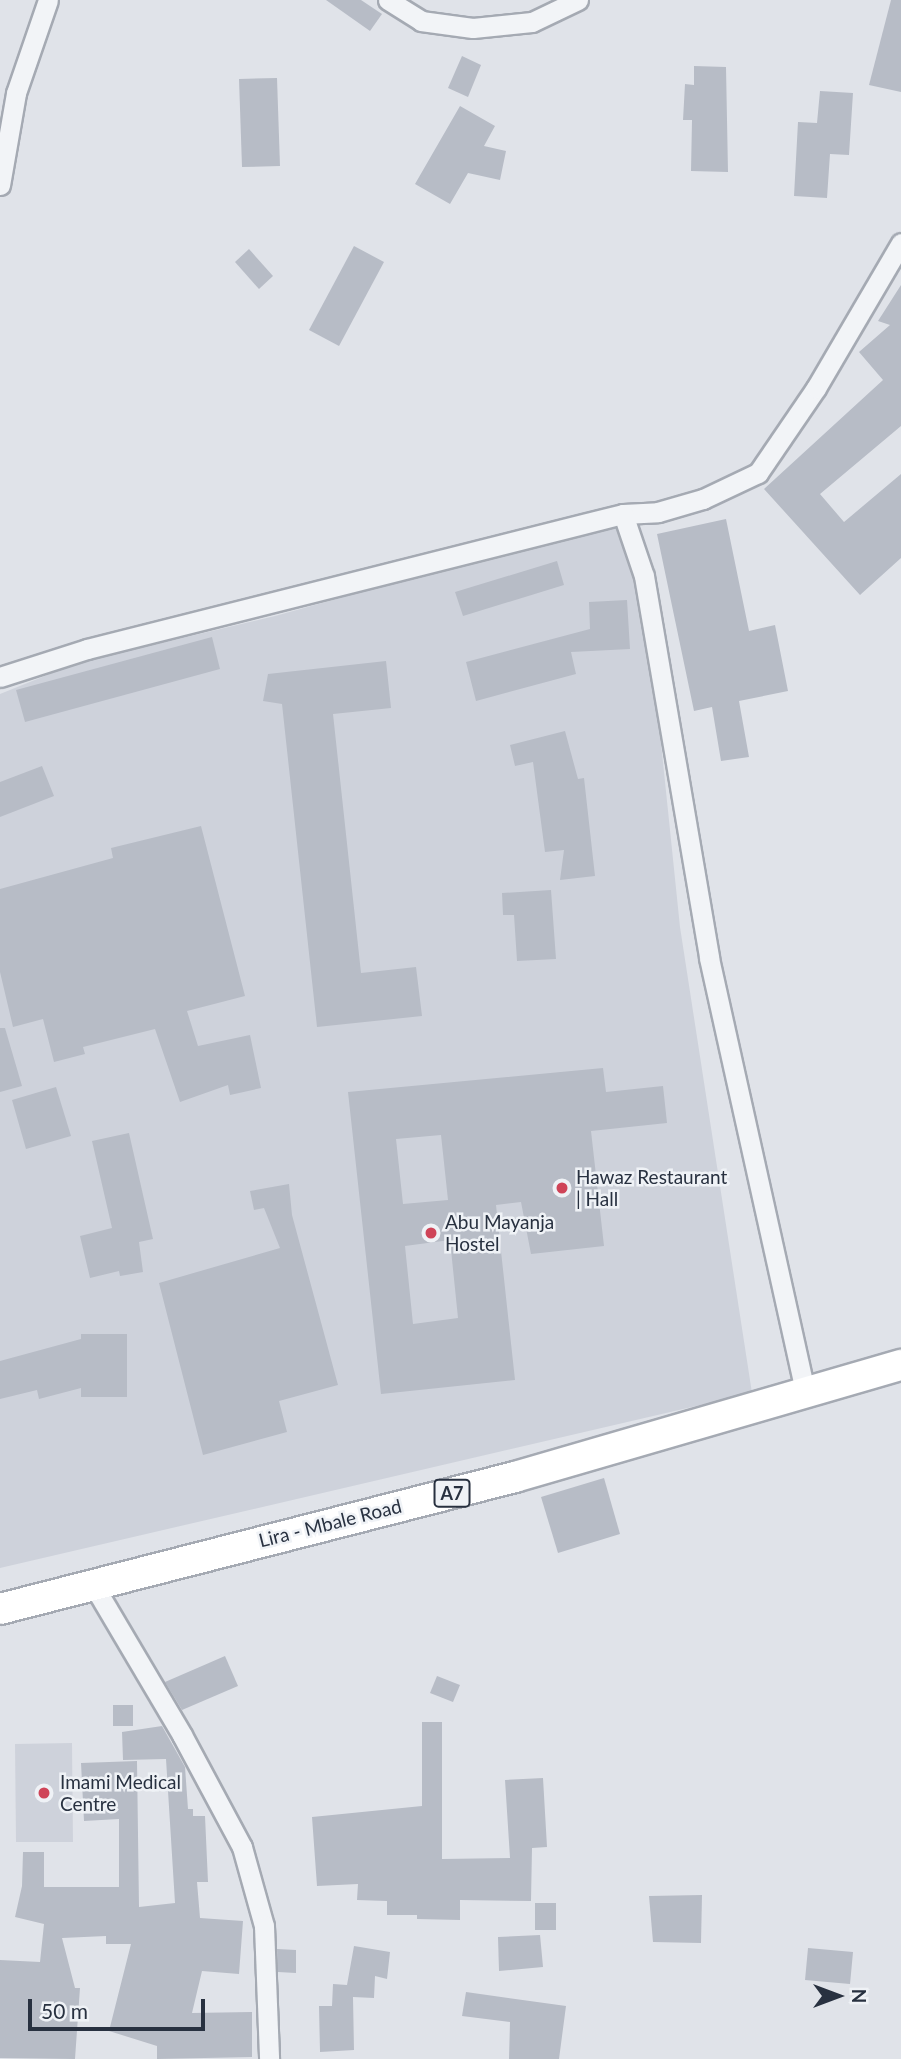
<!DOCTYPE html>
<style>
body{margin:0}
#map{position:relative;width:901px;height:2059px;overflow:hidden;background:#e0e3e9;font-family:Lato,sans-serif}
div>[style]{position:absolute}
[style*='--x']{left:calc(var(--x)*1px);top:calc(var(--y)*1px);width:calc(var(--w)*1px);rotate:calc(var(--a)*1deg)}
.built>*{inset:0;background:#ced2db}
.building>*{inset:0;background:#b7bcc6}
.roads{filter:drop-shadow(2px 0 #a5aab3) drop-shadow(-2px 0 #a5aab3) drop-shadow(0 2px #a5aab3) drop-shadow(0 -2px #a5aab3)}
.street>*{height:19px;margin:-9.5px;padding:0 9.5px;transform-origin:9.5px;border-radius:9.5px;background:#f2f4f7}
.primary>*{height:30px;margin:-15px;padding:0 15px;transform-origin:15px;border-radius:15px;background:#fff}
.dots>*{width:19px;height:19px;translate:-50% -50%;box-sizing:border-box;border:4px solid #eff2f6;border-radius:50%}
span{translate:-50% -50%;white-space:nowrap;text-align:center;line-height:1.15;-webkit-text-stroke:5px #eff2f6;paint-order:stroke}
.shield-label span{padding:2px 5px;background:#eff2f6;border:2px solid;border-radius:5px;-webkit-text-stroke-width:0}
.shield-label{font-size:18px;color:#283140;font-weight:700}
.poi-label{font-size:19px;color:#283140}
.left{translate:0 -50%;text-align:left}
.street-label{font-size:19px;color:#283140}
.north{position:absolute;left:803px;top:1961px;width:70px;height:70px;-webkit-text-stroke:5px #eff2f6;paint-order:stroke;rotate:90deg;font-size:19px;font-weight:700;line-height:28px;text-align:center;color:#283140}
.north::after{content:'';display:block;margin:auto;width:24px;height:32px;background:#283140;clip-path:polygon(50% 0,100% 100%,50% 72%,0 100%)}
.scale{position:absolute;left:28px;top:1999px;width:177px;height:32px;box-sizing:border-box;border:4px solid #283140;border-top:0;padding-left:9px;font-size:21px;line-height:24px;white-space:nowrap;color:#283140;-webkit-text-stroke:5px #eff2f6;paint-order:stroke}
</style>
<div id="map">
<div class="built">
<div style="clip-path:polygon(615px 522px,648px 617px,680px 927px,752px 1393px,0 1568px,0 694px,77px 663px,275px 616px)"></div>
<div style="clip-path:polygon(72px 1743px,73px 1842px,16px 1842px,15px 1744px)"></div>
</div>
<div class="building">
<div style="clip-path:polygon(326px 0,361px 0,382px 14px,370px 31px)"></div>
<div style="clip-path:polygon(891px 0,901px 0,901px 92px,869px 85px)"></div>
<div style="clip-path:polygon(462px 56px,481px 65px,468px 97px,448px 88px)"></div>
<div style="clip-path:polygon(694px 66px,726px 67px,728px 172px,691px 171px,692px 120px,683px 120px,685px 84px,694px 85px)"></div>
<div style="clip-path:polygon(277px 78px,280px 166px,242px 167px,239px 79px)"></div>
<div style="clip-path:polygon(820px 91px,853px 93px,849px 155px,830px 154px,827px 198px,794px 196px,798px 122px,817px 123px)"></div>
<div style="clip-path:polygon(460px 106px,495px 126px,484px 146px,506px 151px,500px 180px,468px 173px,450px 204px,415px 184px)"></div>
<div style="clip-path:polygon(354px 246px,384px 262px,339px 346px,309px 330px)"></div>
<div style="clip-path:polygon(249px 249px,273px 276px,259px 289px,235px 262px)"></div>
<div style="clip-path:polygon(901px 285px,901px 426px,820px 494px,844px 522px,901px 474px,901px 558px,860px 595px,764px 489px,883px 380px,859px 352px,890px 325px,878px 321px)"></div>
<div style="clip-path:polygon(726px 519px,749px 631px,775px 625px,788px 691px,739px 701px,749px 757px,721px 761px,712px 707px,694px 711px,657px 534px)"></div>
<div style="clip-path:polygon(557px 561px,564px 585px,463px 616px,455px 592px)"></div>
<div style="clip-path:polygon(627px 600px,630px 649px,571px 652px,576px 674px,476px 701px,466px 662px,590px 629px,589px 602px)"></div>
<div style="clip-path:polygon(212px 637px,220px 669px,25px 722px,16px 690px)"></div>
<div style="clip-path:polygon(386px 661px,391px 708px,333px 714px,361px 973px,416px 967px,422px 1016px,317px 1027px,282px 704px,263px 701px,268px 674px)"></div>
<div style="clip-path:polygon(565px 731px,578px 779px,584px 778px,595px 876px,560px 880px,564px 850px,545px 852px,533px 762px,515px 766px,510px 745px)"></div>
<div style="clip-path:polygon(42px 766px,54px 796px,0 817px,0 782px)"></div>
<div style="clip-path:polygon(201px 826px,245px 996px,187px 1011px,198px 1046px,250px 1035px,261px 1088px,230px 1095px,228px 1085px,180px 1102px,155px 1029px,83px 1047px,85px 1054px,54px 1062px,43px 1019px,13px 1027px,0 972px,0 889px,113px 858px,111px 848px)"></div>
<div style="clip-path:polygon(551px 890px,556px 959px,517px 961px,514px 915px,503px 915px,502px 893px)"></div>
<div style="clip-path:polygon(0 1028px,5px 1028px,22px 1086px,0 1092px)"></div>
<div style="clip-path:polygon(evenodd,603px 1068px,606px 1092px,663px 1086px,667px 1123px,591px 1131px,604px 1246px,531px 1254px,521px 1202px,496px 1205px,515px 1380px,381px 1394px,348px 1092px,603px 1068px,441px 1135px,448px 1200px,403px 1204px,396px 1139px,441px 1135px,603px 1068px,450px 1240px,458px 1318px,413px 1324px,405px 1246px,450px 1240px)"></div>
<div style="clip-path:polygon(56px 1087px,71px 1136px,26px 1149px,12px 1100px)"></div>
<div style="clip-path:polygon(129px 1133px,153px 1239px,139px 1242px,143px 1272px,120px 1276px,119px 1271px,90px 1278px,80px 1236px,112px 1228px,92px 1141px)"></div>
<div style="clip-path:polygon(289px 1184px,292px 1215px,338px 1385px,279px 1401px,287px 1432px,203px 1455px,159px 1283px,280px 1248px,264px 1208px,254px 1210px,250px 1191px)"></div>
<div style="clip-path:polygon(81px 1334px,127px 1334px,127px 1397px,81px 1397px,81px 1388px,39px 1399px,37px 1390px,0 1399px,0 1361px,81px 1339px)"></div>
<div style="clip-path:polygon(604px 1478px,620px 1534px,558px 1553px,541px 1497px)"></div>
<div style="clip-path:polygon(225px 1656px,238px 1686px,182px 1710px,165px 1682px)"></div>
<div style="clip-path:polygon(437px 1676px,460px 1685px,453px 1702px,430px 1693px)"></div>
<div style="clip-path:polygon(113px 1705px,133px 1705px,133px 1726px,113px 1726px)"></div>
<div style="clip-path:polygon(422px 1722px,442px 1722px,442px 1859px,510px 1858px,505px 1780px,543px 1778px,547px 1847px,532px 1848px,531px 1901px,460px 1900px,460px 1920px,417px 1919px,417px 1915px,387px 1915px,387px 1901px,357px 1900px,358px 1884px,317px 1886px,312px 1817px,422px 1806px)"></div>
<div style="clip-path:polygon(162px 1726px,185px 1767px,188px 1809px,193px 1809px,193px 1816px,205px 1816px,208px 1882px,197px 1882px,200px 1918px,243px 1921px,239px 1974px,202px 1971px,192px 2013px,252px 2012px,252px 2057px,157px 2059px,157px 2046px,109px 2031px,131px 1944px,106px 1944px,106px 1936px,62px 1938px,75px 1988px,80px 1988px,75px 2059px,0 2058px,0 1960px,40px 1962px,44px 1924px,15px 1917px,22px 1886px,23px 1852px,44px 1852px,44px 1887px,119px 1887px,119px 1819px,84px 1821px,81px 1763px,137px 1761px,139px 1907px,175px 1903px,166px 1759px,123px 1760px,122px 1732px)"></div>
<div style="clip-path:polygon(702px 1895px,701px 1943px,653px 1942px,649px 1896px)"></div>
<div style="clip-path:polygon(535px 1903px,556px 1903px,556px 1930px,535px 1930px)"></div>
<div style="clip-path:polygon(540px 1935px,543px 1967px,499px 1971px,498px 1937px)"></div>
<div style="clip-path:polygon(354px 1946px,390px 1952px,387px 1979px,375px 1976px,374px 1998px,353px 1997px,354px 2050px,320px 2052px,319px 2006px,332px 2006px,333px 1984px,347px 1985px)"></div>
<div style="clip-path:polygon(808px 1948px,853px 1952px,850px 1984px,805px 1980px)"></div>
<div style="clip-path:polygon(277px 1949px,296px 1950px,296px 1973px,278px 1972px)"></div>
<div style="clip-path:polygon(466px 1992px,566px 2006px,559px 2059px,509px 2059px,510px 2022px,462px 2016px)"></div>
</div>
<div class="roads">
<div class="street">
<div style="--x:388;--y:0;--w:39;--a:32"></div>
<div style="--x:421;--y:21;--w:52;--a:7.7"></div>
<div style="--x:473;--y:28;--w:59;--a:-5.8"></div>
<div style="--x:532;--y:22;--w:51;--a:-25.6"></div>
<div style="--x:0;--y:185;--w:93;--a:-80.1"></div>
<div style="--x:16;--y:93;--w:98;--a:-71"></div>
<div style="--x:623;--y:514;--w:35;--a:-3"></div>
<div style="--x:658;--y:512;--w:47;--a:-16.1"></div>
<div style="--x:703;--y:499;--w:61;--a:-25.3"></div>
<div style="--x:758;--y:473;--w:103;--a:-55.7"></div>
<div style="--x:816;--y:388;--w:168;--a:-59.6"></div>
<div style="--x:0;--y:677;--w:91;--a:-17.8"></div>
<div style="--x:87;--y:649;--w:553;--a:-14.14"></div>
<div style="--x:623;--y:514;--w:65;--a:71.3"></div>
<div style="--x:644;--y:576;--w:387;--a:80.3"></div>
<div style="--x:709;--y:958;--w:443;--a:77.5"></div>
<div style="--x:94;--y:1586;--w:173;--a:59.4"></div>
<div style="--x:182;--y:1735;--w:127;--a:61.8"></div>
<div style="--x:242;--y:1847;--w:82;--a:74.4"></div>
<div style="--x:264;--y:1926;--w:133;--a:87.8"></div>
</div>
<div class="primary">
<div style="--x:0;--y:1609;--w:532;--a:-14.38"></div>
<div style="--x:515;--y:1477;--w:402;--a:-16.2"></div>
</div>
</div>
<div class="dots">
<div style="left:562px;top:1188px;background:#cf4458"></div>
<div style="left:431px;top:1233px;background:#cf4458"></div>
<div style="left:44px;top:1793px;background:#cf4458"></div>
</div>
<div class="shield-label">
<span style="left:452px;top:1493px">A7</span>
</div>
<div class="poi-label">
<span class="left" style="left:576px;top:1188px">Hawaz Restaurant<br>| Hall</span>
<span class="left" style="left:445px;top:1233px">Abu Mayanja<br>Hostel</span>
<span class="left" style="left:60px;top:1793px">Imami Medical<br>Centre</span>
</div>
<div class="street-label">
<span style="left:330px;top:1523px;rotate:-14deg">Lira - Mbale Road</span>
</div>
<div class="north">N</div>
<div class="scale">50 m</div>
</div>
